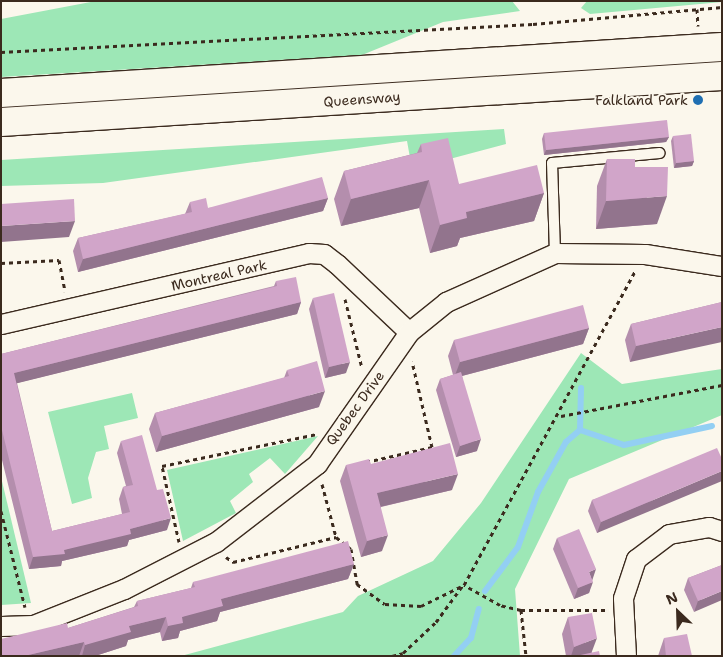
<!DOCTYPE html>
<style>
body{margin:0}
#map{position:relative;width:723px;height:657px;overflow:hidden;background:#fbf7ec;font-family:"Shantell Sans",sans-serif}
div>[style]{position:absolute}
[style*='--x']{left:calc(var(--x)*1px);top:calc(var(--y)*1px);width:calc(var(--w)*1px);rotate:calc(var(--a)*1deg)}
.green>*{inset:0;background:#9de7b6}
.stream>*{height:6px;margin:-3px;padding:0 3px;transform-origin:3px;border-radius:3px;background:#93cff3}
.path>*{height:3px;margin-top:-1.5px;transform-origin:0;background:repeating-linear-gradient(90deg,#3b2a1e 0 4px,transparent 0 8px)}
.roads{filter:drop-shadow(1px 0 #3b2a1e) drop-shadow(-1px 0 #3b2a1e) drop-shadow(0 1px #3b2a1e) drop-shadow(0 -1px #3b2a1e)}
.lane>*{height:10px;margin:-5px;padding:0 5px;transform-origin:5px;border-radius:5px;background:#fbf7ec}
.street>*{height:19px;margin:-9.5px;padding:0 9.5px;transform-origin:9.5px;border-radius:9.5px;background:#fbf7ec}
.highway>*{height:28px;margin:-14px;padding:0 14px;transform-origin:14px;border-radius:14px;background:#fbf7ec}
.wall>*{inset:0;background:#b48ead}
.shaded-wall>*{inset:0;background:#92748d}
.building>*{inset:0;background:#d1a5c9}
.dots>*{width:14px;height:14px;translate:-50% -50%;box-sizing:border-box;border:2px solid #fbf7ec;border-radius:50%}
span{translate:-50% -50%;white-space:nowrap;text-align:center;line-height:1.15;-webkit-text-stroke:4px #fbf7ec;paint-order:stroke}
.street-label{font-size:14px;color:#3b2a1e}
.poi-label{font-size:14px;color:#3b2a1e}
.right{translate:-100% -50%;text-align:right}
.frame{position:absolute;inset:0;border:2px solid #3b2a1e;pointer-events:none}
.north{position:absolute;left:653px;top:587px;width:50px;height:50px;-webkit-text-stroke:4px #fbf7ec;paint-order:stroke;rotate:336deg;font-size:14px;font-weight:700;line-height:20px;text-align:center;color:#3b2a1e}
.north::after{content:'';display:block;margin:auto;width:18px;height:22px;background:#3b2a1e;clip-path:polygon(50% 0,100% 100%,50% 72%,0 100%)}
</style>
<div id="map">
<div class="green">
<div style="clip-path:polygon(96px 1px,512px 1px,520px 11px,443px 22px,362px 55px,1px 77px,1px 19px)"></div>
<div style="clip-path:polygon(587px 1px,722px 1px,722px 2px,590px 14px,581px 8px)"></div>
<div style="clip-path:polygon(504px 129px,506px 144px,412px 169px,407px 141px,103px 183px,1px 186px,1px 160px)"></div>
<div style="clip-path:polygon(581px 353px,622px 384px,722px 369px,722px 415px,569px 479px,515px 589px,520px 656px,181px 656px,343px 612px,358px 596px,433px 561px,481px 503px)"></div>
<div style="clip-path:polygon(132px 393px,138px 418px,104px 426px,109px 449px,96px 452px,88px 478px,92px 498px,72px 504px,48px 412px)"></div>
<div style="clip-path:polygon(318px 436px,285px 474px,270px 458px,249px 474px,253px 482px,230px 501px,236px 513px,183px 541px,167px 470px)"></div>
<div style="clip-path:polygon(1px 477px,31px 603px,1px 605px)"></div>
</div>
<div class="stream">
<div style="--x:580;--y:430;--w:42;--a:-88.6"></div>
<div style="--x:485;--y:591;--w:55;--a:-53.1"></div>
<div style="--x:518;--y:547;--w:59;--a:-70"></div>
<div style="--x:538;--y:492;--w:57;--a:-60.8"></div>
<div style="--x:566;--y:442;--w:18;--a:-41"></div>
<div style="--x:580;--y:430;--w:46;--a:18.8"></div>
<div style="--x:624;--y:445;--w:90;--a:-12.2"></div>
<div style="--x:454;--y:656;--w:25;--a:-47"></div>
<div style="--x:471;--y:638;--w:30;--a:-75"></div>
</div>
<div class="path">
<div style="--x:697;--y:9;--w:17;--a:87"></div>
<div style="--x:1;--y:52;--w:533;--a:-3.01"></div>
<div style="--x:533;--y:24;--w:190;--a:-5.1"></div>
<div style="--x:1;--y:263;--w:58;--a:-3"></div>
<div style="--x:59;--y:260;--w:32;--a:79"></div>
<div style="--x:345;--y:299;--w:71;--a:76.2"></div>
<div style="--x:561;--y:416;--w:164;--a:-10.9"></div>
<div style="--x:366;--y:462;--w:68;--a:-12.8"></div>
<div style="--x:432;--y:447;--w:88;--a:-103.1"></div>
<div style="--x:322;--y:484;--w:55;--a:75.2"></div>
<div style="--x:336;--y:537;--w:19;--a:39"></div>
<div style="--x:351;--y:549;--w:36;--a:80"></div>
<div style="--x:357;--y:584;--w:34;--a:36"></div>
<div style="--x:385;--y:604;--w:36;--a:3"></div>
<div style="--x:421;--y:606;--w:48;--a:-26"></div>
<div style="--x:1;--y:511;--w:99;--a:76"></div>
<div style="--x:179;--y:542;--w:78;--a:-102.6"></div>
<div style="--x:162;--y:466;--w:157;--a:-11.7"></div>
<div style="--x:226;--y:557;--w:9;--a:36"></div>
<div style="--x:233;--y:562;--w:106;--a:-13.6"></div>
<div style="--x:521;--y:610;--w:46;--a:83.8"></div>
<div style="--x:605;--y:610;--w:84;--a:180"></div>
<div style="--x:521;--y:610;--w:22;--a:-167"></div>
<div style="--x:500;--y:605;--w:41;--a:-150.9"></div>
<div style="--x:464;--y:585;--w:357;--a:-61.4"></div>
<div style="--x:392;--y:656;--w:11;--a:-15"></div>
<div style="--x:403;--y:653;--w:45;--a:-43.2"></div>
<div style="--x:436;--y:622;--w:46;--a:-53.9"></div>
</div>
<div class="roads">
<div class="lane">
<div style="--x:555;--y:253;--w:90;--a:-91.9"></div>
<div style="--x:552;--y:163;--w:108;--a:-5.3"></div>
</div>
<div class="street">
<div style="--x:1;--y:324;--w:316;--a:-13"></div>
<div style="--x:309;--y:253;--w:15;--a:4"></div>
<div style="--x:324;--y:254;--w:16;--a:38"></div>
<div style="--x:337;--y:264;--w:99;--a:43.4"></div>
<div style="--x:1;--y:626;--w:32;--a:-2"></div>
<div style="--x:33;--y:625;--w:98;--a:-21.6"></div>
<div style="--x:124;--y:589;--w:103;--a:-27.1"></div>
<div style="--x:216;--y:542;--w:128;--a:-37.7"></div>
<div style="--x:317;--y:464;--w:161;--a:-55.1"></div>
<div style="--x:409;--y:332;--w:48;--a:-39"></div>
<div style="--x:446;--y:302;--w:120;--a:-24.2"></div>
<div style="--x:555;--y:253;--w:90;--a:0.6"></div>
<div style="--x:645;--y:254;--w:78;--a:8.9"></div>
<div style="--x:626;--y:656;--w:58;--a:-93"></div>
<div style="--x:623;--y:598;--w:41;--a:-71.6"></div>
<div style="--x:636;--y:559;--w:41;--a:-37.1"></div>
<div style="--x:669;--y:534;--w:41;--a:-9.9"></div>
<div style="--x:709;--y:527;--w:14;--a:17"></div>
</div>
<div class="highway">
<div style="--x:1;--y:93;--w:722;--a:-3.65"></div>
<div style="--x:1;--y:122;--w:722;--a:-3.65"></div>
</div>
</div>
<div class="wall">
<div style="clip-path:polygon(544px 133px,669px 137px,666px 142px,544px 155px,542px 139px)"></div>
<div style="clip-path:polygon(673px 136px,694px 161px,692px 166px,674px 168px,671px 141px)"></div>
<div style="clip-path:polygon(421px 144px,459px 184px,544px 193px,534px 221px,460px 238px,457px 246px,430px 253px,419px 208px,341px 226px,334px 199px,344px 171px,417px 153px)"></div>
<div style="clip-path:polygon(607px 159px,635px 167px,657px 224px,596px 229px,597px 186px)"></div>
<div style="clip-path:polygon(328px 198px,323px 211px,78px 272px,73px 251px,78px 238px,185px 214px,190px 202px,208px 208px)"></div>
<div style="clip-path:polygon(276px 281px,301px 302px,297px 314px,17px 383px,52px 531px,122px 514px,119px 499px,123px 487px,126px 486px,117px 453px,121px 441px,167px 530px,129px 540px,127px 546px,62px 561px,61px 566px,29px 569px,1px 456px,1px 354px,274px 286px)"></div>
<div style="clip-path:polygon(313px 298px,346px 373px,325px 378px,309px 309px)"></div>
<div style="clip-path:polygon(722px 302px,630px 362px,625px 340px,631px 324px)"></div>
<div style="clip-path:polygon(589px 328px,583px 344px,462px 376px,477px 451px,456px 457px,436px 390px,440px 379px,453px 375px,448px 356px,454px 340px)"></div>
<div style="clip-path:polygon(287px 370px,319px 407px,156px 452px,149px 429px,155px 413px,284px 378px)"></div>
<div style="clip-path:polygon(722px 459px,597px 533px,588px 511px,592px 500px)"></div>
<div style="clip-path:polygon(371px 464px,452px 490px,381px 507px,382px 551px,361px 557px,340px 481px,346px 465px)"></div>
<div style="clip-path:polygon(557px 538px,592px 580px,589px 593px,574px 599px,553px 549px)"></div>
<div style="clip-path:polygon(354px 564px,348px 579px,220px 612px,217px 621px,180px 631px,178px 638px,162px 641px,160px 632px,128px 640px,126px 646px,95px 656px,1px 656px,68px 628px,134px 607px,137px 601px,191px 588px,193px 582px)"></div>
<div style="clip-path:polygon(722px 565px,694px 612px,684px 590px,688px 578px)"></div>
<div style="clip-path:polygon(568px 617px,592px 653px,600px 656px,566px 656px,562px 634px)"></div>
<div style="clip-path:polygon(664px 638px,692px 656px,658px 656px)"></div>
</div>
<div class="shaded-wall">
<div style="clip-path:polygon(669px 137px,666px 142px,544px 155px,546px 150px)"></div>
<div style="clip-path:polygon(694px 161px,692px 166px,674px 168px,676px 163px)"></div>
<div style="clip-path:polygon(429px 180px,419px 208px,341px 226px,351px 199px)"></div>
<div style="clip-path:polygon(544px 193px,534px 221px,460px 238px,457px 246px,430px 253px,440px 225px,466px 212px)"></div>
<div style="clip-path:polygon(667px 196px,657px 224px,596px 229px,606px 201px)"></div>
<div style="clip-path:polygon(328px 198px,323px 211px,78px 272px,83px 259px)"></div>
<div style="clip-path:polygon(75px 221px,69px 237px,1px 242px,1px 226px)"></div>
<div style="clip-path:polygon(301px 302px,297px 314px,10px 385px,14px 373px)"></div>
<div style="clip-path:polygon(722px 327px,722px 342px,630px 362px,636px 346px)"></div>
<div style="clip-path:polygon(589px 328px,583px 344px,454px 378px,460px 362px)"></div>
<div style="clip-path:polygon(350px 362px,346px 373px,325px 378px,329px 367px)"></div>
<div style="clip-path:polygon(325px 391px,319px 407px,156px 452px,162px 436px)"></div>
<div style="clip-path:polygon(481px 439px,477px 451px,456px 457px,460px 446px)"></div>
<div style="clip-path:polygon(722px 471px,722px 481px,597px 533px,601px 522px)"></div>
<div style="clip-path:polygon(458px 474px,452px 490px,371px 509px,377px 493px)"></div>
<div style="clip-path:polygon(171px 518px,167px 530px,129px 540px,127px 546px,62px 561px,61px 566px,29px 569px,33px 557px,64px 550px,130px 529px)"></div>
<div style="clip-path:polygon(388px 535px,382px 551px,361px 557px,367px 541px)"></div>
<div style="clip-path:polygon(354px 564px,348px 579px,220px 612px,217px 621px,180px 631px,178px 638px,162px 641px,168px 626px,182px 617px,221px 599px)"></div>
<div style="clip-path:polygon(596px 569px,592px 581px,589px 572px)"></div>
<div style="clip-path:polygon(593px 582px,589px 593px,574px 599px,578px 588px)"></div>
<div style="clip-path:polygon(722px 591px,722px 600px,694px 612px,698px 601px)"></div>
<div style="clip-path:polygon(166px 617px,160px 632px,128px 640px,126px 646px,95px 656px,82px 656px,85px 645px,129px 626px)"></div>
<div style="clip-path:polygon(597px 638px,591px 654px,587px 656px,571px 656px,574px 647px)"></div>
<div style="clip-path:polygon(84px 642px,79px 656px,24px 656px)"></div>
</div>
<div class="building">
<div style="clip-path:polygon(667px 120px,669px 137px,546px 150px,544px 133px)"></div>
<div style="clip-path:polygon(691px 134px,694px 161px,676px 163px,673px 136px)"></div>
<div style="clip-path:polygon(448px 138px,459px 184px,537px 165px,544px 193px,466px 212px,467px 218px,440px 225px,429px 180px,351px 199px,344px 171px,422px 152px,421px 144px)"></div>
<div style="clip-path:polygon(607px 159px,635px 159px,635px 167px,668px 167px,667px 196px,606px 201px)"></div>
<div style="clip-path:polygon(322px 177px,328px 198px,83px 259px,78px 238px,192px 212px,190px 202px,206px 198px,208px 208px)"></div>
<div style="clip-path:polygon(74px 199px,75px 221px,1px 226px,1px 204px)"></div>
<div style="clip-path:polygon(296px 277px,301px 302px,14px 373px,52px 531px,130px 512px,123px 487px,133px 485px,121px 441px,142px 435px,157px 490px,163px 489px,171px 518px,130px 529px,131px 534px,64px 550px,65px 554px,33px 557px,1px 426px,1px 354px,277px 286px,276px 281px)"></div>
<div style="clip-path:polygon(334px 293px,350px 362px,329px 367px,313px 298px)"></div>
<div style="clip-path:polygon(722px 302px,722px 327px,636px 346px,631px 324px)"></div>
<div style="clip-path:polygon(583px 305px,589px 328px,460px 362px,454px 340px)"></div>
<div style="clip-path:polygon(317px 361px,325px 391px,162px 436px,155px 413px,289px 376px,287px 370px)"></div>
<div style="clip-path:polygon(461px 372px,481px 439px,460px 446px,440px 379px)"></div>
<div style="clip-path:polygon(450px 443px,458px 474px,377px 493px,388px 535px,367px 541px,346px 465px,369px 459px,371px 464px)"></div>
<div style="clip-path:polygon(717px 448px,722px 459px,722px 471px,601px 522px,592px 500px)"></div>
<div style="clip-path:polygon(579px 529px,596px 569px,589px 572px,593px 582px,578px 588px,557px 538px)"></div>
<div style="clip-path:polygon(348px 541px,354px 564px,221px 599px,223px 606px,182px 617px,183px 623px,168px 626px,166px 617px,129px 626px,131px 632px,85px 645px,84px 642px,24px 656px,1px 656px,1px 639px,67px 623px,68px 628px,138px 606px,137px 601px,195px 587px,193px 582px)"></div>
<div style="clip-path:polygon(722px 565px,722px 591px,698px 601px,688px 578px)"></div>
<div style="clip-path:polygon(592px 613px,597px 638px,574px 647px,568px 617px)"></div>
<div style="clip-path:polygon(687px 634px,692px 656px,666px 656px,664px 638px)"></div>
<div style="clip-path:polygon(599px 651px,600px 656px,576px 656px)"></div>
</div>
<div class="dots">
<div style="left:698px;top:100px;background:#1f6fb2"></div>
</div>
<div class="street-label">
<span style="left:362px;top:99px;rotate:-4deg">Queensway</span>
<span style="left:219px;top:275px;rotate:-13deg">Montreal Park</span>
<span style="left:355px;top:408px;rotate:-54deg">Quebec Drive</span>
</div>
<div class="poi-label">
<span class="right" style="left:688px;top:100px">Falkland Park</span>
</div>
<div class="frame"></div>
<div class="north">N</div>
</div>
